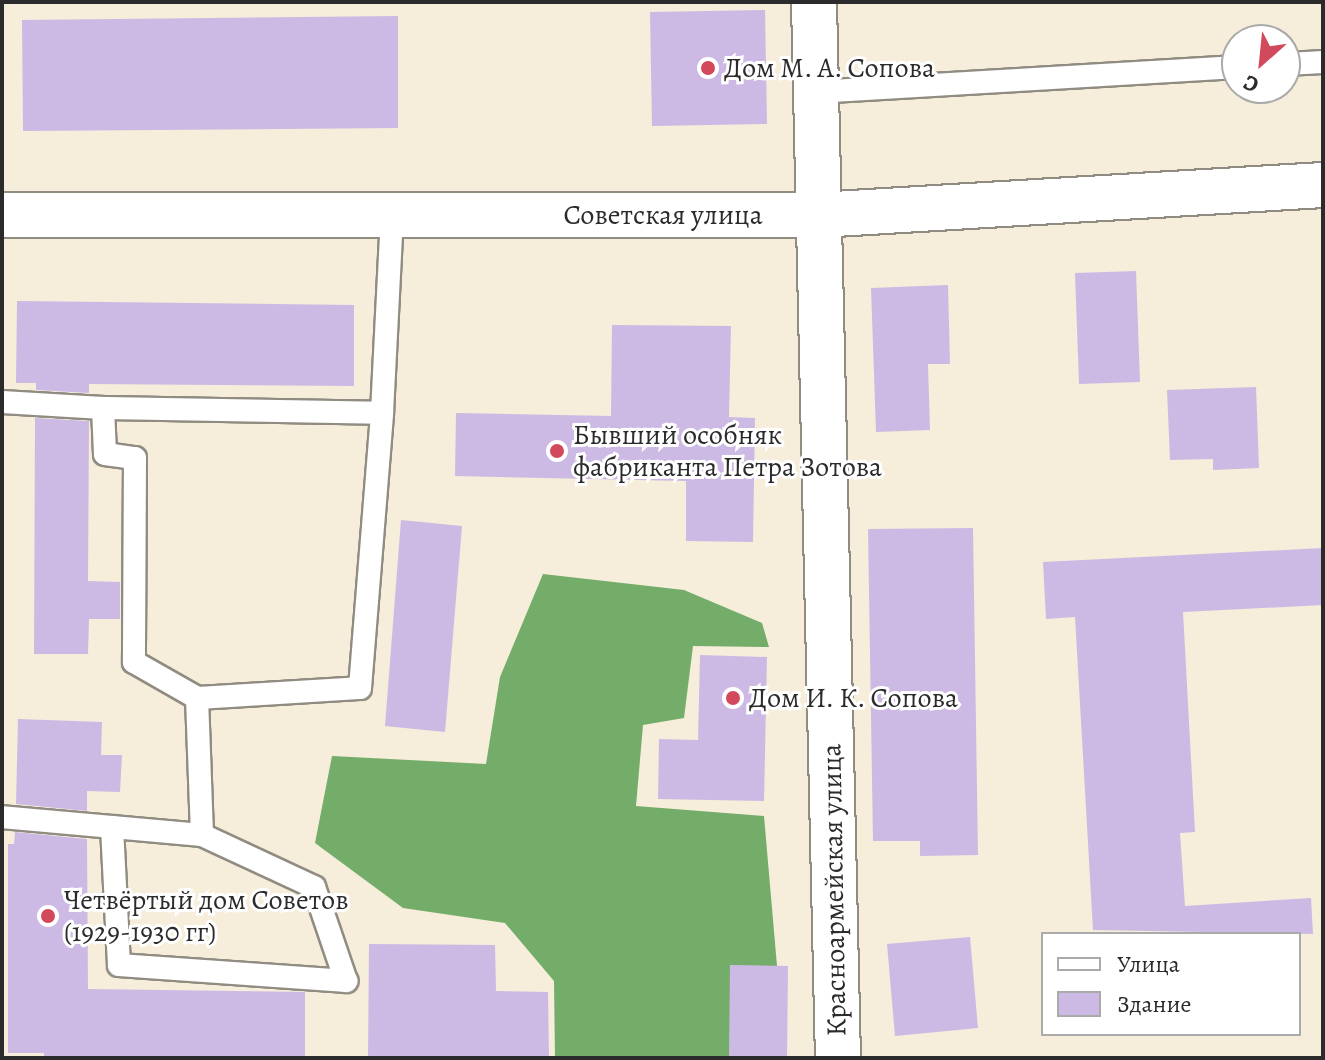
<!DOCTYPE html>
<meta charset="utf-8">
<style>
body{margin:0}
#map{position:relative;width:1325px;height:1060px;overflow:hidden;background:#f6edda;font-family:Alegreya,serif}
div>[style]{position:absolute}
[style*='--x']{left:calc(var(--x)*1px);top:calc(var(--y)*1px);width:calc(var(--w)*1px);rotate:calc(var(--a)*1deg)}
.forest>*{inset:0;background:#74ac69}
.building>*{inset:0;background:#ccbae5}
.roads{filter:drop-shadow(2px 0 #908c82) drop-shadow(-2px 0 #908c82) drop-shadow(0 2px #908c82) drop-shadow(0 -2px #908c82)}
.lane>*{height:22px;margin:-11px;padding:0 11px;transform-origin:11px;border-radius:11px;background:#fff}
.street>*{height:44px;margin:-22px;padding:0 22px;transform-origin:22px;border-radius:22px;background:#fff}
.secondary>*{height:44px;margin:-22px;padding:0 22px;transform-origin:22px;border-radius:22px;background:#fff}
.dots>*{width:22px;height:22px;translate:-50% -50%;box-sizing:border-box;border:4px solid #fff;border-radius:50%}
span{translate:-50% -50%;white-space:nowrap;text-align:center;line-height:1.15;-webkit-text-stroke:6px #fff;paint-order:stroke}
.poi-label{font-size:28px;color:#2b2b2b}
.left{translate:0 -50%;text-align:left}
.street-label{font-size:28px;color:#2b2b2b}
.frame{position:absolute;inset:0;border:4px solid #2b2b2b;pointer-events:none}
.legend{position:absolute;left:1041px;top:932px;width:260px;height:104px;box-sizing:border-box;background:#fff;border:2px solid #aaa;margin:0;padding:10px 14px;list-style:none;font-size:24px;color:#2b2b2b}
.legend li{display:flex;align-items:center;gap:16px;height:40px}
.legend b{width:40px;border:2px solid #aaa}
.north{position:absolute;left:1221px;top:24px;width:80px;height:80px;box-sizing:border-box;background:#fff;border:2px solid #aaa;border-radius:50%;rotate:207deg;font-size:22px;font-weight:700;line-height:32px;text-align:center;color:#2b2b2b}
.north::after{content:'';display:block;margin:auto;width:28px;height:36px;background:#d1495b;clip-path:polygon(50% 0,100% 100%,50% 72%,0 100%)}
</style>
<div id="map">
<div class="forest">
<div style="clip-path:polygon(543px 574px,684px 590px,762px 623px,769px 647px,693px 646px,684px 718px,643px 725px,636px 806px,764px 816px,785px 1058px,555px 1058px,554px 981px,505px 923px,403px 908px,315px 843px,332px 756px,486px 764px,500px 677px)"></div>
</div>
<div class="building">
<div style="clip-path:polygon(765px 10px,767px 124px,652px 126px,650px 12px)"></div>
<div style="clip-path:polygon(398px 16px,398px 128px,23px 131px,22px 20px)"></div>
<div style="clip-path:polygon(1136px 271px,1140px 382px,1079px 384px,1075px 273px)"></div>
<div style="clip-path:polygon(948px 285px,950px 364px,928px 364px,930px 430px,876px 432px,871px 288px)"></div>
<div style="clip-path:polygon(17px 301px,354px 305px,354px 386px,89px 384px,89px 393px,36px 390px,36px 383px,16px 383px)"></div>
<div style="clip-path:polygon(612px 325px,731px 326px,729px 417px,755px 418px,753px 542px,686px 541px,686px 481px,455px 476px,456px 413px,611px 416px)"></div>
<div style="clip-path:polygon(1256px 387px,1259px 468px,1213px 470px,1213px 459px,1170px 460px,1167px 390px)"></div>
<div style="clip-path:polygon(35px 418px,89px 421px,88px 581px,120px 582px,120px 619px,89px 619px,88px 654px,34px 654px)"></div>
<div style="clip-path:polygon(401px 520px,462px 526px,445px 732px,385px 726px)"></div>
<div style="clip-path:polygon(973px 528px,978px 855px,920px 856px,920px 841px,873px 841px,868px 529px)"></div>
<div style="clip-path:polygon(1323px 548px,1323px 605px,1183px 612px,1195px 832px,1180px 833px,1185px 906px,1311px 898px,1313px 934px,1093px 930px,1075px 617px,1046px 619px,1043px 562px)"></div>
<div style="clip-path:polygon(700px 655px,767px 657px,764px 801px,658px 799px,659px 739px,698px 740px)"></div>
<div style="clip-path:polygon(18px 719px,102px 722px,101px 755px,122px 755px,120px 792px,87px 791px,87px 811px,16px 804px)"></div>
<div style="clip-path:polygon(15px 832px,87px 839px,88px 989px,305px 992px,305px 1058px,44px 1058px,44px 1053px,8px 1053px,8px 844px,14px 844px)"></div>
<div style="clip-path:polygon(970px 937px,978px 1028px,895px 1036px,887px 944px)"></div>
<div style="clip-path:polygon(369px 944px,495px 945px,496px 991px,548px 992px,549px 1058px,368px 1058px)"></div>
<div style="clip-path:polygon(730px 965px,788px 966px,787px 1058px,729px 1058px)"></div>
</div>
<div class="roads">
<div class="lane">
<div style="--x:1285;--y:64;--w:38;--a:-3"></div>
<div style="--x:815;--y:92;--w:423;--a:-3.4"></div>
<div style="--x:2;--y:402;--w:101;--a:3.4"></div>
<div style="--x:103;--y:408;--w:46;--a:87.5"></div>
<div style="--x:105;--y:454;--w:30;--a:8"></div>
<div style="--x:135;--y:458;--w:204;--a:90.3"></div>
<div style="--x:134;--y:662;--w:73;--a:29.7"></div>
<div style="--x:197;--y:698;--w:137;--a:87.9"></div>
<div style="--x:202;--y:835;--w:201;--a:-174.9"></div>
<div style="--x:103;--y:408;--w:279;--a:1"></div>
<div style="--x:382;--y:413;--w:198;--a:-87.1"></div>
<div style="--x:197;--y:698;--w:163;--a:-3.5"></div>
<div style="--x:360;--y:688;--w:276;--a:-85.4"></div>
<div style="--x:112;--y:827;--w:138;--a:87.1"></div>
<div style="--x:119;--y:965;--w:228;--a:4"></div>
<div style="--x:346;--y:981;--w:99;--a:-108.8"></div>
<div style="--x:314;--y:887;--w:123;--a:-155.1"></div>
</div>
<div class="street">
<div style="--x:814;--y:2;--w:1056;--a:88.7"></div>
</div>
<div class="secondary">
<div style="--x:2;--y:215;--w:816;--a:0"></div>
<div style="--x:818;--y:215;--w:506;--a:-3.4"></div>
</div>
</div>
<div class="dots">
<div style="left:708px;top:68px;background:#d1495b"></div>
<div style="left:557px;top:451px;background:#d1495b"></div>
<div style="left:733px;top:698px;background:#d1495b"></div>
<div style="left:48px;top:916px;background:#d1495b"></div>
</div>
<div class="poi-label">
<span class="left" style="left:724px;top:68px">Дом М. А. Сопова</span>
<span class="left" style="left:573px;top:451px">Бывший особняк<br>фабриканта Петра Зотова</span>
<span class="left" style="left:749px;top:698px">Дом И. К. Сопова</span>
<span class="left" style="left:64px;top:916px">Четвёртый дом Советов<br>(1929-1930 гг)</span>
</div>
<div class="street-label">
<span style="left:663px;top:215px">Советская улица</span>
<span style="left:834px;top:890px;rotate:-91deg">Красноармейская улица</span>
</div>
<div class="frame"></div>
<ul class="legend">
<li><b style="height:10px;background:#fff"></b>Улица</li>
<li><b style="height:22px;background:#ccbae5"></b>Здание</li>
</ul>
<div class="north">С</div>
</div>
